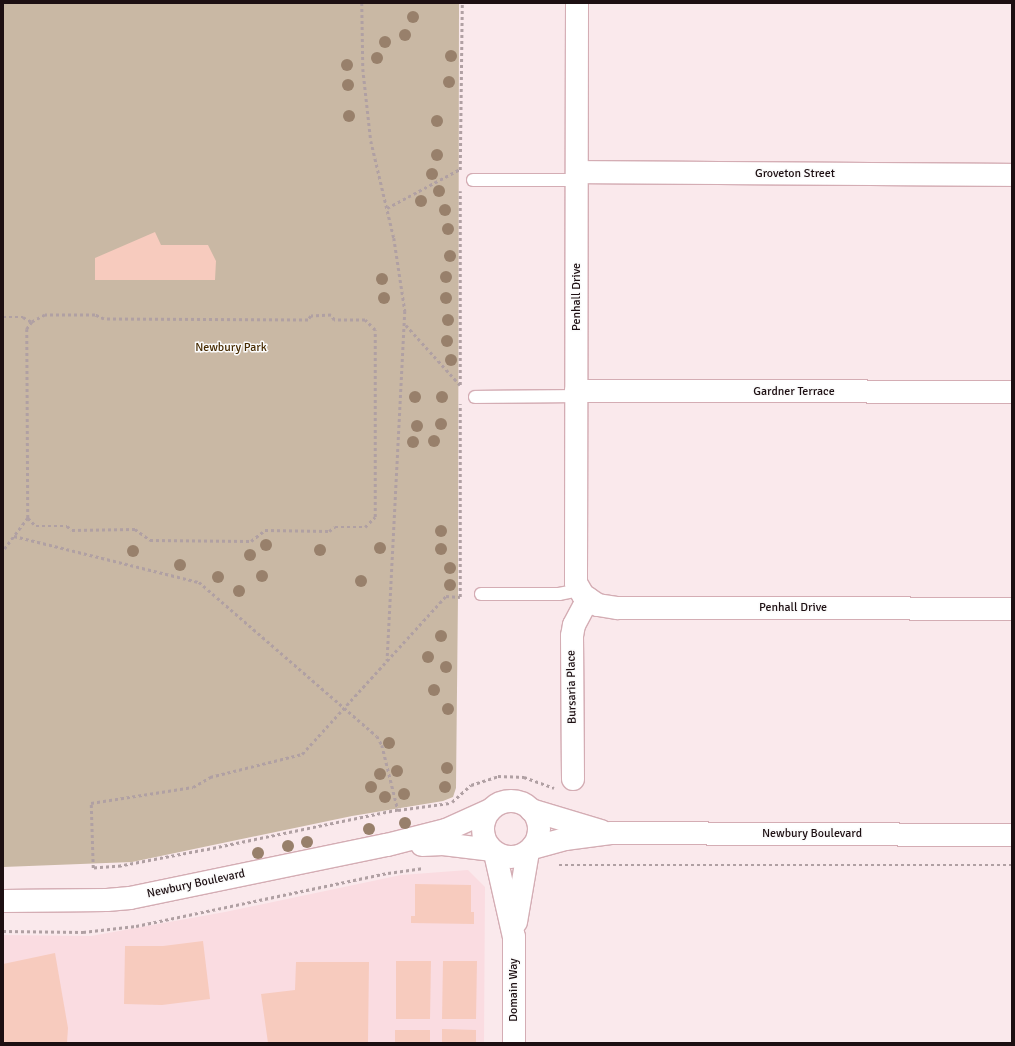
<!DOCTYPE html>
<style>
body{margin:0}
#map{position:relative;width:1015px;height:1046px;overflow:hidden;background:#fae9ec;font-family:Signika,sans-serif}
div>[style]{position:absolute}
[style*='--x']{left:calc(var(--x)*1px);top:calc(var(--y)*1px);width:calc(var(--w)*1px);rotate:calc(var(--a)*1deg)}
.built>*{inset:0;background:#fadce1}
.green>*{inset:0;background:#c9b8a4}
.building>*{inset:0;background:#f7cbbe}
.path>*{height:2.5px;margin-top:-1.25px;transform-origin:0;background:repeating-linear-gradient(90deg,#b0a0a3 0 3px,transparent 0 6px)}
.roads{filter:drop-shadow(1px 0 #d4adb4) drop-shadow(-1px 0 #d4adb4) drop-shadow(0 1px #d4adb4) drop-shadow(0 -1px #d4adb4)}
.lane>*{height:12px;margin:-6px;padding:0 6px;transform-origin:6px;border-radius:6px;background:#fff}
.street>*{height:22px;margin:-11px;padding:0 11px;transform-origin:11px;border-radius:11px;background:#fff}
.secondary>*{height:22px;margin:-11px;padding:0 11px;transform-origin:11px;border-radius:11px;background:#fff}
.secondary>.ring{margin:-11px;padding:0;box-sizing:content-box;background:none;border:22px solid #fff;border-radius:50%}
.trees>*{width:12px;height:12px;margin:-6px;border-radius:50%;background:#98806b}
span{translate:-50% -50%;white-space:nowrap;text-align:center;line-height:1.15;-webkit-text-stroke:3px #fbfbfb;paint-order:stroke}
.street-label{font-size:12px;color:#1d0f12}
.park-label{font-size:12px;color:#472b02}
.frame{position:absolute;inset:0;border:4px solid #1d0f12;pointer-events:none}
</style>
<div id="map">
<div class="built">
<div style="clip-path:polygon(468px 870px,485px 887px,484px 1043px,3px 1043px,3px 935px,91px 936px,225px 912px,401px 875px)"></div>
</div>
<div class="green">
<div style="clip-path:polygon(3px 3px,459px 3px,458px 594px,456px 788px,453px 797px,443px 801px,352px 816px,132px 862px,3px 867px)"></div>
</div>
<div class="building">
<div style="clip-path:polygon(155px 232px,161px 245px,208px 245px,216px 261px,215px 280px,95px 280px,95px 258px)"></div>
<div style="clip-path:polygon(415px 884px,471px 885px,471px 912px,474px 912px,474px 924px,411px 923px,411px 916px,415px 916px)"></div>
<div style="clip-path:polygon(203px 941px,210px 999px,162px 1005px,124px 1004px,125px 946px,163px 946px)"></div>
<div style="clip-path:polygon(55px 953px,68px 1028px,67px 1043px,3px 1043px,3px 964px)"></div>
<div style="clip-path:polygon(396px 961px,431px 961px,430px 1019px,396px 1019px)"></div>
<div style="clip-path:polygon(443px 961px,477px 961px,476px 1019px,442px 1019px)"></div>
<div style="clip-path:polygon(296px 962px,369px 962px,368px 1043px,268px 1043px,261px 994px,295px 990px)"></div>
<div style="clip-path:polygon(442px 1029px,476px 1030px,476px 1043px,442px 1043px)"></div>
<div style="clip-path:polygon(395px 1030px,430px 1030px,430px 1043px,395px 1043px)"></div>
</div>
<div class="path">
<div style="--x:362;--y:3;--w:66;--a:89.1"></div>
<div style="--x:363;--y:69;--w:72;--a:83.7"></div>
<div style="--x:371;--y:141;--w:100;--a:76.7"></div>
<div style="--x:394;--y:238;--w:74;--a:81.4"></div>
<div style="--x:405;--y:311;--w:350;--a:92.9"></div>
<div style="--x:460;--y:170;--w:167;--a:-89.3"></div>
<div style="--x:387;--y:208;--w:83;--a:-28.1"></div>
<div style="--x:3;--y:317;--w:20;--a:0"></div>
<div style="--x:23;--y:317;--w:10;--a:29"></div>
<div style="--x:32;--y:322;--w:9;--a:126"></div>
<div style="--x:27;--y:329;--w:189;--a:89.7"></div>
<div style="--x:28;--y:518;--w:41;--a:127.1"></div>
<div style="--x:406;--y:325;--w:81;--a:48"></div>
<div style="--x:460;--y:385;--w:194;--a:-90"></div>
<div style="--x:28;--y:518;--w:11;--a:45"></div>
<div style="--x:36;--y:526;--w:31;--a:0"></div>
<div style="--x:67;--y:526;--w:6;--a:39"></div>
<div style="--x:72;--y:530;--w:63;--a:-0.9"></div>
<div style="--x:135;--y:529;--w:19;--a:36"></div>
<div style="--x:150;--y:540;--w:101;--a:0.6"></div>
<div style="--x:251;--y:541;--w:18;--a:-38"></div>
<div style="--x:265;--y:530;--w:64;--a:0.9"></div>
<div style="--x:329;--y:531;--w:7;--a:-34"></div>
<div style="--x:335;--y:527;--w:30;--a:0"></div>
<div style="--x:365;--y:527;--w:14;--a:-45"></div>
<div style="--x:375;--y:517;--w:187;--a:-90"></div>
<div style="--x:375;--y:330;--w:14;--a:-135"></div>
<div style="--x:365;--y:320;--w:31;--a:180"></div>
<div style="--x:334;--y:320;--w:6;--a:-121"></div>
<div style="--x:331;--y:315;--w:20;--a:177"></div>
<div style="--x:311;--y:316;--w:5;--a:127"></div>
<div style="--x:308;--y:320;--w:204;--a:-179.7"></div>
<div style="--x:104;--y:319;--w:10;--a:-156"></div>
<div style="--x:95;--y:315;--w:50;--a:180"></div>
<div style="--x:45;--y:315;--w:15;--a:152"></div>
<div style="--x:14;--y:536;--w:191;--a:14"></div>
<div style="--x:199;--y:582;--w:235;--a:40.9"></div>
<div style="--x:377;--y:736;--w:10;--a:61"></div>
<div style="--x:382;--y:745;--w:67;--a:76.2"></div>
<div style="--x:398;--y:810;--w:52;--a:-7.7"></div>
<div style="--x:452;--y:802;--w:25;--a:-42"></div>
<div style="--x:471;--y:785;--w:28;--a:-18"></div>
<div style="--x:498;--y:776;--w:26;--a:2"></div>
<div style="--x:524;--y:777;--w:32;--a:20"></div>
<div style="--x:398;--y:810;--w:198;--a:168.3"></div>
<div style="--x:204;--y:850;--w:85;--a:169.1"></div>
<div style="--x:121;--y:866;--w:28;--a:176"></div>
<div style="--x:93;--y:868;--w:65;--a:-91.8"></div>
<div style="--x:91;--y:803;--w:103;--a:-8.9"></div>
<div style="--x:193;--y:787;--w:20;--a:-30"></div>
<div style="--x:210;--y:777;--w:95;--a:-14"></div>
<div style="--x:302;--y:754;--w:214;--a:-47.7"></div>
<div style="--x:446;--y:596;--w:14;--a:4"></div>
<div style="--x:460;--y:597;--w:193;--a:-90"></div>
<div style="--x:559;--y:865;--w:453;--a:0"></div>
<div style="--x:3;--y:931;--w:80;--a:0.7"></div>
<div style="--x:83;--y:932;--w:53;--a:-6.5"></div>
<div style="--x:136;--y:926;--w:258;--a:-11.9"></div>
<div style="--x:388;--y:873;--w:36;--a:-8"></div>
</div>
<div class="roads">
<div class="lane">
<div style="--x:473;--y:180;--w:104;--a:0"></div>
<div style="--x:475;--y:397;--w:101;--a:-0.6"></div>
<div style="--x:481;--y:594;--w:78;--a:0"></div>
<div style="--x:559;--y:594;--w:20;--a:-11"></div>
</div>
<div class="street">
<div style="--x:577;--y:3;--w:566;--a:90.1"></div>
<div style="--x:576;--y:569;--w:14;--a:90"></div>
<div style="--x:576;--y:583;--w:14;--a:60"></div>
<div style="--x:583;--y:595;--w:18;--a:34"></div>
<div style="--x:598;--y:605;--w:20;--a:9"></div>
<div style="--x:618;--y:608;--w:394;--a:0.1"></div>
<div style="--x:577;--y:172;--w:435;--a:0.4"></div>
<div style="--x:576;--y:391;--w:436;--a:0.1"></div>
<div style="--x:573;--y:779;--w:143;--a:-90.4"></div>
<div style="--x:572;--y:636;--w:11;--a:-80"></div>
<div style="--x:574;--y:625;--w:30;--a:-62"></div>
<div style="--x:495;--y:853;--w:86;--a:77.3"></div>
<div style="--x:514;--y:937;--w:106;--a:90"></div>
<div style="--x:516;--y:922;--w:71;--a:-80.3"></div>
</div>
<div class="secondary">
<div class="ring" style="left:483px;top:801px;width:34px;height:34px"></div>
<div style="--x:531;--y:810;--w:73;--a:16.7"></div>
<div style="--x:422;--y:845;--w:21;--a:-3"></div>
<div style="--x:443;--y:844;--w:48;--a:7.1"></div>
<div style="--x:532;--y:848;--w:34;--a:-15"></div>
<div style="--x:565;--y:839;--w:46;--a:-7.4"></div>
<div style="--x:611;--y:833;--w:401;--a:0.3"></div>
<div style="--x:3;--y:901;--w:104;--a:-0.6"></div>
<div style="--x:107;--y:900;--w:23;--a:-5"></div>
<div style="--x:130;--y:898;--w:262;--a:-11.7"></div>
<div style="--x:387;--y:845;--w:61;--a:-14.3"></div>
<div style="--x:446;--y:830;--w:46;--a:-24.3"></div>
</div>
</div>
<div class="trees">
<div style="left:413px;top:17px"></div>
<div style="left:405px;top:35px"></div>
<div style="left:385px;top:42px"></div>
<div style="left:451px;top:56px"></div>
<div style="left:377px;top:58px"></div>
<div style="left:347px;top:65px"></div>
<div style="left:449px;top:82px"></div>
<div style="left:348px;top:85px"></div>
<div style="left:349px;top:116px"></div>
<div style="left:437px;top:121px"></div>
<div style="left:437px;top:155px"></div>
<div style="left:432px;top:174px"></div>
<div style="left:439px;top:191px"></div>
<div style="left:421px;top:201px"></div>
<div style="left:445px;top:210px"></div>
<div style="left:448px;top:229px"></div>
<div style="left:450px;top:256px"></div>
<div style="left:446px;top:277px"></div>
<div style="left:382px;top:279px"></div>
<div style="left:384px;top:298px"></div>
<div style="left:446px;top:298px"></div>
<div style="left:448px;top:320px"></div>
<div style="left:447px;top:341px"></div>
<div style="left:451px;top:360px"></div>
<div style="left:415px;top:397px"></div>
<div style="left:442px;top:397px"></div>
<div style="left:441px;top:424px"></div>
<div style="left:417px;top:426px"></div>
<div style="left:434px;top:441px"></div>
<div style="left:413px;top:442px"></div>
<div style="left:441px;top:531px"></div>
<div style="left:266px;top:545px"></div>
<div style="left:380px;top:548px"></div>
<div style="left:441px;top:549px"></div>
<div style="left:320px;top:550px"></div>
<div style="left:133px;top:551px"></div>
<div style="left:250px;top:555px"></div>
<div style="left:180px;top:565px"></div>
<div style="left:450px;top:568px"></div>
<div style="left:262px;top:576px"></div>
<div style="left:218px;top:577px"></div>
<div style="left:361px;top:581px"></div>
<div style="left:450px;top:585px"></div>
<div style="left:239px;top:591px"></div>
<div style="left:441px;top:636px"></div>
<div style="left:428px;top:657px"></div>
<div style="left:446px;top:667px"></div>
<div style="left:434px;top:690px"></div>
<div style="left:448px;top:709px"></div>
<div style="left:389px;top:743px"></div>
<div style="left:447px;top:768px"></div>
<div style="left:397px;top:771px"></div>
<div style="left:380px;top:774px"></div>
<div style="left:371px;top:787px"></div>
<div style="left:445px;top:787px"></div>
<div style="left:404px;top:794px"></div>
<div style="left:385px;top:797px"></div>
<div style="left:405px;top:823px"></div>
<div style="left:369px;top:829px"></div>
<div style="left:307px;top:842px"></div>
<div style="left:288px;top:846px"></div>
<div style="left:258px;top:853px"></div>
</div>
<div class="street-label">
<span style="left:795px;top:174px">Groveton Street</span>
<span style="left:577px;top:297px;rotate:-90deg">Penhall Drive</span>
<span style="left:794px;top:392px">Gardner Terrace</span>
<span style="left:793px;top:608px">Penhall Drive</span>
<span style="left:572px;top:687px;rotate:-91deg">Bursaria Place</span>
<span style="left:812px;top:834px">Newbury Boulevard</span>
<span style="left:196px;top:884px;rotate:-12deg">Newbury Boulevard</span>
<span style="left:514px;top:990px;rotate:-90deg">Domain Way</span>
</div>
<div class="park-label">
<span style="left:231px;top:348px">Newbury Park</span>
</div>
<div class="frame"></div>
</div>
